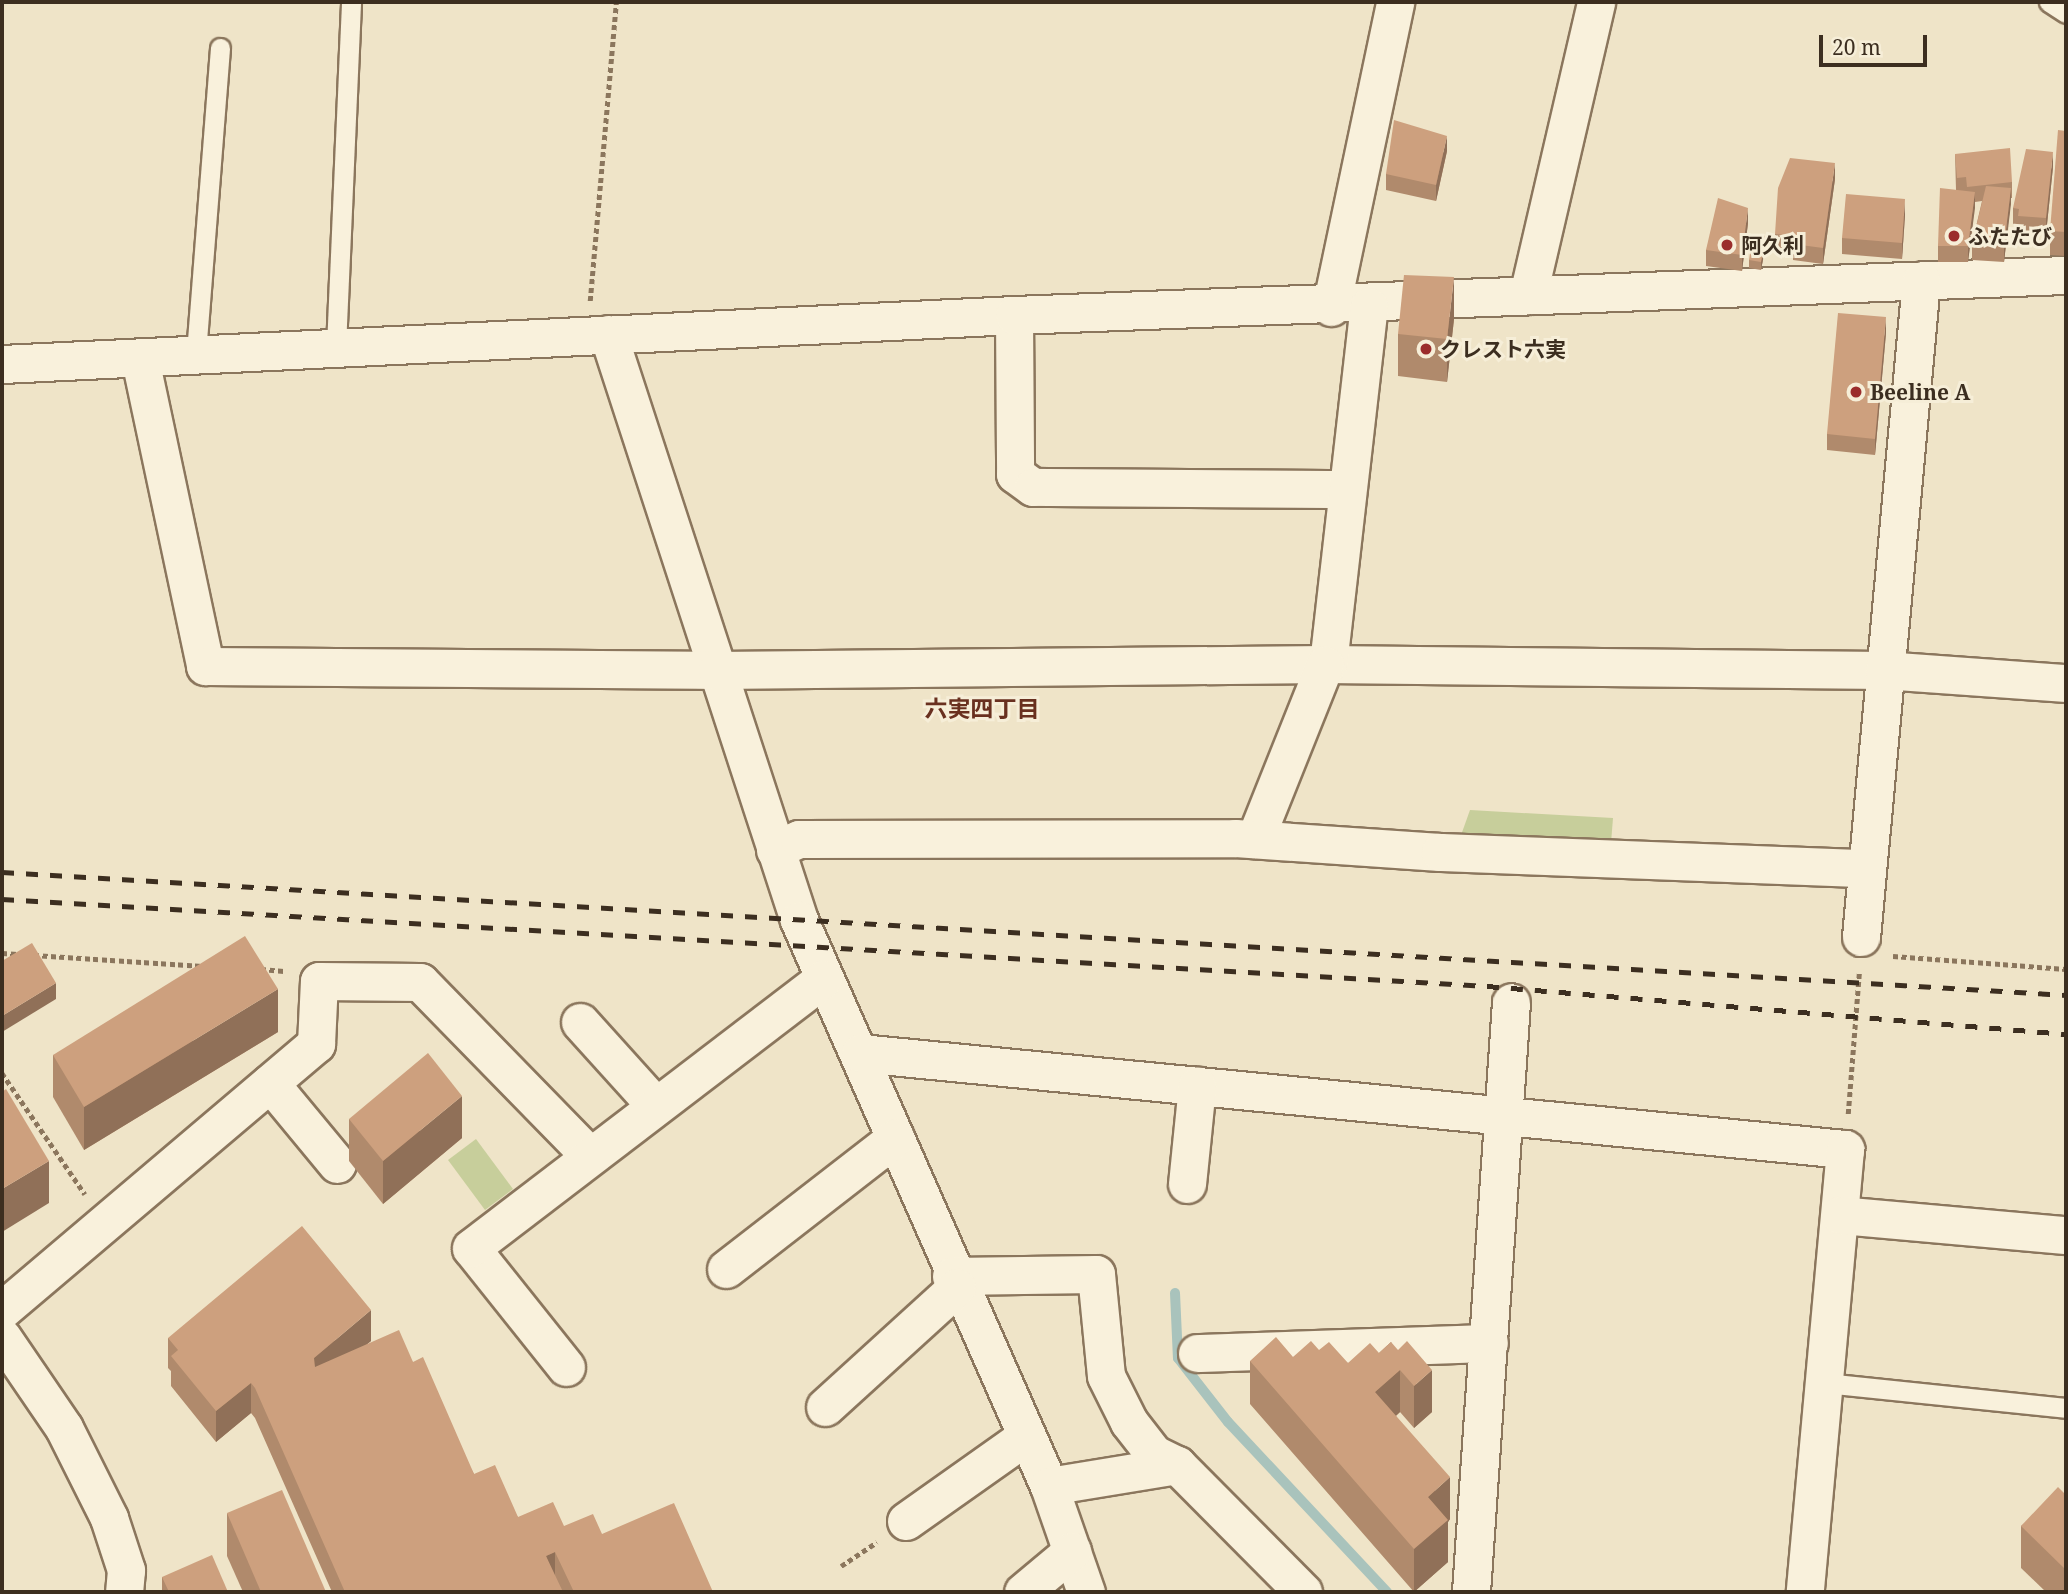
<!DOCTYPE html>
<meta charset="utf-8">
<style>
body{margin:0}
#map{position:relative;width:2068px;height:1594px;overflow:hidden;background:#efe4c8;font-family:"Noto Serif","Noto Sans JP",serif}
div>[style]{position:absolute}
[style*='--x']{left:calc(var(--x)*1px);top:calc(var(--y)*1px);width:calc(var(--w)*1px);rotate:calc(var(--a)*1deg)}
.green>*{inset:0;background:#c7ce9b}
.stream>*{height:10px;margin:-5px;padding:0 5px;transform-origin:5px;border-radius:5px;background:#a9c3bc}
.path>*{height:4.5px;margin-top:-2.25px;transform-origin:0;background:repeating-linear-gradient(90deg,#8b765d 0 5px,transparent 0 8.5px)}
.roads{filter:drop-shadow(2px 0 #8b765d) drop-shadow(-2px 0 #8b765d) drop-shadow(0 2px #8b765d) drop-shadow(0 -2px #8b765d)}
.service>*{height:19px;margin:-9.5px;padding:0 9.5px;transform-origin:9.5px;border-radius:9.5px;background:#f9f1dc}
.minor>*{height:37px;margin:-18.5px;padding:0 18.5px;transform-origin:18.5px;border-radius:18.5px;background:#f9f1dc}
.rail>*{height:5px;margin-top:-2.5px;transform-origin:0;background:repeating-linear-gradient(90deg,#3c2e20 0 12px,transparent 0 24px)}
.wall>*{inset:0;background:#b08a6c}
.shaded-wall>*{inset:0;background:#907058}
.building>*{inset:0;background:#cda07e}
.dots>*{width:19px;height:19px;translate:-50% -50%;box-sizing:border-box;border:4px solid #f6eed8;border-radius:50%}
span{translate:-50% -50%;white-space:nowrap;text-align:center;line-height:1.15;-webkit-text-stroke:6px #f6eed8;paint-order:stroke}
.poi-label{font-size:21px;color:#3c2e20;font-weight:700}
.left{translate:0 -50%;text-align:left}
.neighbourhood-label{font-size:23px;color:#69301f;font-weight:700}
.frame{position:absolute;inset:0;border:4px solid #3c2e20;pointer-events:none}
.scale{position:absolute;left:1819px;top:35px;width:108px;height:32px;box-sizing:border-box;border:4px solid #3c2e20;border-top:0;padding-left:9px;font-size:21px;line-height:24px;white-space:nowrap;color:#3c2e20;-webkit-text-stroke:5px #f6eed8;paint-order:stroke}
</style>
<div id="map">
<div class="green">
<div style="clip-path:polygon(1470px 810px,1613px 818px,1611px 843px,1460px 838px)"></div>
<div style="clip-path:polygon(476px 1139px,513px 1189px,485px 1210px,448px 1160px)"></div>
</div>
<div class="stream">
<div style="--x:1175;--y:1293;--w:65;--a:87.4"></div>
<div style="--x:1178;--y:1358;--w:81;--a:52"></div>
<div style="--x:1228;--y:1422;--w:233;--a:46.9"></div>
</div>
<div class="path">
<div style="--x:590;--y:301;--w:300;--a:-85"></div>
<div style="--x:2;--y:953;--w:16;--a:4"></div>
<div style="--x:34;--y:955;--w:169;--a:3.7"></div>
<div style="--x:1893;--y:956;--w:173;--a:4.3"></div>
<div style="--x:261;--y:969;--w:23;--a:5"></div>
<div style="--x:2;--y:1073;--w:147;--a:55.6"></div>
<div style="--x:1848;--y:1114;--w:141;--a:-85.5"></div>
<div style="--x:841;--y:1566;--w:43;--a:-33.7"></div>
</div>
<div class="roads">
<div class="service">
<div style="--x:2049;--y:2;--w:20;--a:33"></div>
<div style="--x:336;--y:347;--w:345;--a:-87.5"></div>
<div style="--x:196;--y:353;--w:306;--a:-85.5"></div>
<div style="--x:1825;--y:1383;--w:242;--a:5.9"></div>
</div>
<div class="minor">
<div style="--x:1528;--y:295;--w:301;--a:-76.9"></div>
<div style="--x:1331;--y:307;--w:312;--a:-78.1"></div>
<div style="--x:1014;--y:315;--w:159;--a:89.6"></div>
<div style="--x:1015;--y:474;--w:22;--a:36"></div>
<div style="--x:1033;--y:487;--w:312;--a:0.4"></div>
<div style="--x:608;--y:334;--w:616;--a:71.95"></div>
<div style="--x:799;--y:920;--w:619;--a:66.17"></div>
<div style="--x:1049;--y:1486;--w:112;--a:70.8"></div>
<div style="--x:140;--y:359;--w:314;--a:78"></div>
<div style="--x:205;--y:666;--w:512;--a:0.45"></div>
<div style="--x:717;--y:670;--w:608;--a:-0.57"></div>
<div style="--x:1325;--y:664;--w:559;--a:0.61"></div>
<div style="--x:1884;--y:670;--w:182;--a:4.1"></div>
<div style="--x:2;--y:364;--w:1013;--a:-2.77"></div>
<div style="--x:1014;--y:315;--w:1053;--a:-2.18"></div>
<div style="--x:1328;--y:664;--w:360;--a:-83.5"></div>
<div style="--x:1255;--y:839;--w:188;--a:-68.2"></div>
<div style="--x:775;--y:850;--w:26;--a:-25"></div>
<div style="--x:799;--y:839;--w:436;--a:-0.1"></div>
<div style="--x:1235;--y:838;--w:205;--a:3.9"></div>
<div style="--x:1440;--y:852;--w:426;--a:2.2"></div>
<div style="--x:1861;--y:937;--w:659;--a:-84.77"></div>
<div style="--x:580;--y:1022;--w:113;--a:47.9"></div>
<div style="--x:860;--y:1053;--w:990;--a:5.57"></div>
<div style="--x:1845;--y:1149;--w:445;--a:95.2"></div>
<div style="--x:270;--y:1083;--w:105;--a:50.4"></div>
<div style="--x:1187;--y:1184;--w:99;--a:-84.2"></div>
<div style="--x:1840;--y:1215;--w:227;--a:5.1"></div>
<div style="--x:726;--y:1269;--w:214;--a:-37.8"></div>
<div style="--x:951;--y:1276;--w:145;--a:-0.8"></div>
<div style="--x:1096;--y:1274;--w:102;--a:84.4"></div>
<div style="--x:1106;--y:1376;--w:51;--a:63.4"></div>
<div style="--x:1129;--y:1422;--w:41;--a:52"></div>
<div style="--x:1154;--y:1454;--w:25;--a:26"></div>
<div style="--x:1177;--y:1465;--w:179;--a:45.2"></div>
<div style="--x:2;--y:1310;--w:412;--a:-40.3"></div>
<div style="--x:316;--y:1044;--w:63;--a:-87.3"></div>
<div style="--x:319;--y:981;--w:101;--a:0.6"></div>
<div style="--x:420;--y:982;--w:242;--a:45.7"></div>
<div style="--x:2;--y:1337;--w:110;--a:55.7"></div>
<div style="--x:64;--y:1428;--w:101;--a:63.4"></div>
<div style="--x:109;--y:1518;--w:55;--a:71.9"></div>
<div style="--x:126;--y:1570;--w:22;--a:95"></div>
<div style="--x:1197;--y:1353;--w:292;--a:-2"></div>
<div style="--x:566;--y:1367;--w:152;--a:-128.6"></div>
<div style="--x:471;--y:1248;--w:443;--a:-37.4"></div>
<div style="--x:825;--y:1407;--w:178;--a:-42.3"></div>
<div style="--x:1049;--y:1486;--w:130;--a:-9.3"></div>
<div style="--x:906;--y:1521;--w:147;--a:-35.3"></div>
<div style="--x:1023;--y:1592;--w:64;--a:-39.9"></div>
<div style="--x:1471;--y:1592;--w:591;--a:-86.12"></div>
</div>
</div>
<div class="rail">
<div style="--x:2;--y:872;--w:2068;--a:3.41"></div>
<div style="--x:2;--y:899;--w:1488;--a:3.35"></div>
<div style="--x:1487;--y:986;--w:581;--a:4.74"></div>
</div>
<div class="wall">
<div style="clip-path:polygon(2066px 131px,2066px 256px,2050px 255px,2050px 231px)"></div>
<div style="clip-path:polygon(1447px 151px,1436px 201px,1386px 190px,1386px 174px)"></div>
<div style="clip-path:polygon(1955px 154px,2012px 182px,2012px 198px,2011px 198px,2004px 262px,1972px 260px,1972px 244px,1982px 201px,1975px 202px,1968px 262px,1938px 262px,1938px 246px,1956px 190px)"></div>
<div style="clip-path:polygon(2053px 167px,2046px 234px,2018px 232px,2018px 225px,2013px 224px,2013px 208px)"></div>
<div style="clip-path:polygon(1835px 179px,1823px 264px,1793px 260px,1793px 251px,1775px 250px,1775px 234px)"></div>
<div style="clip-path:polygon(1905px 215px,1902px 259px,1842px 254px,1842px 238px)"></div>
<div style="clip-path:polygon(1748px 223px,1742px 271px,1706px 266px,1706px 250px)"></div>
<div style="clip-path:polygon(1766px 244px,1761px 270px,1749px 268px,1749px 260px)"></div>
<div style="clip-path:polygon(1454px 319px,1447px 382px,1398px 376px,1398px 334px)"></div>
<div style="clip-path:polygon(1886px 333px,1875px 455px,1827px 450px,1827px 434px)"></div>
<div style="clip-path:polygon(278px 1032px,84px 1150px,53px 1097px,53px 1055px)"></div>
<div style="clip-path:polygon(349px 1119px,462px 1138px,383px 1204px,349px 1161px)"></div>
<div style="clip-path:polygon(168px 1338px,371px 1341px,367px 1344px,413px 1362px,474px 1474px,518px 1517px,602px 1534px,713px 1592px,332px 1592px,255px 1418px,251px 1413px,216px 1442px,171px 1386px,171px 1371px,168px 1368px)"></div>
<div style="clip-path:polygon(1391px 1342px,1432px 1412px,1414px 1428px,1400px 1412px,1396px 1416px,1450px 1519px,1448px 1522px,1448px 1562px,1414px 1592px,1250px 1404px,1250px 1361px,1293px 1357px,1319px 1350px,1348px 1363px,1379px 1353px)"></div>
<div style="clip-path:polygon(2066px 1495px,2066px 1592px,2046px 1592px,2021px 1568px,2021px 1526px)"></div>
<div style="clip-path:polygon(227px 1513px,326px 1592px,243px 1592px,227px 1556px)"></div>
<div style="clip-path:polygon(162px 1577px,228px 1592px,162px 1592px)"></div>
</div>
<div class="shaded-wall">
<div style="clip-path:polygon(1447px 136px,1447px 151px,1436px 201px,1436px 185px)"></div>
<div style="clip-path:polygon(2053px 152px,2053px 167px,2046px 234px,2046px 218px)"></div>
<div style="clip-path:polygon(1835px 163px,1835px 179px,1823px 264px,1823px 248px)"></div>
<div style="clip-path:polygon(2011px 188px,2011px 204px,2004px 262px,2004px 246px)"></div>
<div style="clip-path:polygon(1975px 192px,1975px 208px,1968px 262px,1968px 246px)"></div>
<div style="clip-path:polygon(1905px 199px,1905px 215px,1902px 259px,1902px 243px)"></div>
<div style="clip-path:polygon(1748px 208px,1748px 223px,1742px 271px,1742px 255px)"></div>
<div style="clip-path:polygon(1766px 236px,1766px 244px,1761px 270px,1761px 262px)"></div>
<div style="clip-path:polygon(1454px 277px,1454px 319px,1447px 382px,1447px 339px)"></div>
<div style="clip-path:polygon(1886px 317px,1886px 333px,1875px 455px,1875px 439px)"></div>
<div style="clip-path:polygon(56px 983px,56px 999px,2px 1032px,2px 1016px)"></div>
<div style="clip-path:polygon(278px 989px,278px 1032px,84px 1150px,84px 1107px)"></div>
<div style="clip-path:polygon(462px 1096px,462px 1138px,383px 1204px,383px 1161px)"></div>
<div style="clip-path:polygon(49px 1161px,49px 1203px,2px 1232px,2px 1189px)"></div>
<div style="clip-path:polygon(371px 1310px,371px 1341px,314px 1388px,314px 1358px)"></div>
<div style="clip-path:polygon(1400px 1370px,1400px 1412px,1375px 1434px,1375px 1392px)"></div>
<div style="clip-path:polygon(1432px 1370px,1432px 1412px,1414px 1428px,1414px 1386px)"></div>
<div style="clip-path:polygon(251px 1383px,251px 1413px,216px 1442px,216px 1411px)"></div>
<div style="clip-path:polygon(1450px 1477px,1450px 1519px,1448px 1522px,1448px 1562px,1414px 1592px,1414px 1549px,1428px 1497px)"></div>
<div style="clip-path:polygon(555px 1552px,555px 1582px,546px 1556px)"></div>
</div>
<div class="building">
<div style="clip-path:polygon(1394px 120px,1447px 136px,1436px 185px,1386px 174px)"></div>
<div style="clip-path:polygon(2058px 130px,2066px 131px,2066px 232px,2050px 231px)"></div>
<div style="clip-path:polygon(2010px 148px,2012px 182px,1967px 187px,1966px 177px,1957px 178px,1955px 154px)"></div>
<div style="clip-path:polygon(2026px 149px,2053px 152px,2046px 218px,2018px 216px,2019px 209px,2013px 208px)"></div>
<div style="clip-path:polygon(1790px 158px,1835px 163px,1823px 248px,1793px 244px,1794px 236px,1775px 234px,1778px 188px)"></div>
<div style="clip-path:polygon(1986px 186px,2011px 188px,2004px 246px,1972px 244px)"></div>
<div style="clip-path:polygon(1940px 188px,1975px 192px,1968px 246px,1938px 246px)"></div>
<div style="clip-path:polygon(1846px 194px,1905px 199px,1902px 243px,1842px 238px)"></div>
<div style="clip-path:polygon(1718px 198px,1748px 208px,1742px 255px,1706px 250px)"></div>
<div style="clip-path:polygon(1753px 234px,1766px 236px,1761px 262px,1749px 260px)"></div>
<div style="clip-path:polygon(1404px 275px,1454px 277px,1447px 339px,1398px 334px)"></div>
<div style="clip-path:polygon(1838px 313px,1886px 317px,1875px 439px,1827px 434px)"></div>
<div style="clip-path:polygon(245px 936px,278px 989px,84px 1107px,53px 1055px)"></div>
<div style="clip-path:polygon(32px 943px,56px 983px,2px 1016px,2px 961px)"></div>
<div style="clip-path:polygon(428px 1053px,462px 1096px,383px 1161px,349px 1119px)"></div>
<div style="clip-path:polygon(6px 1089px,49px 1161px,2px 1189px,2px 1092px)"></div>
<div style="clip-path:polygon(302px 1226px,371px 1310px,314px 1358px,315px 1367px,399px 1330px,413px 1362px,423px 1357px,474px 1474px,495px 1465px,518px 1517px,553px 1502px,564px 1526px,593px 1514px,602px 1534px,674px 1503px,713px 1592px,574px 1592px,555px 1552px,546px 1556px,563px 1592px,345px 1592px,255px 1388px,251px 1383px,216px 1411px,171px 1356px,178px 1350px,168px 1338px)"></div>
<div style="clip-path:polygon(1276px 1337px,1293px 1357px,1311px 1341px,1319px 1350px,1329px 1342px,1348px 1363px,1370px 1343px,1379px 1353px,1391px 1342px,1398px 1350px,1407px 1341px,1432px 1370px,1414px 1386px,1400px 1370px,1375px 1392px,1450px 1477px,1428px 1497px,1448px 1520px,1414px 1549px,1250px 1361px)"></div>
<div style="clip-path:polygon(2058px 1487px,2066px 1495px,2066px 1570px,2021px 1526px)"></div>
<div style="clip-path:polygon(282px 1490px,326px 1592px,261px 1592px,227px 1513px)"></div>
<div style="clip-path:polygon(212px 1555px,228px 1592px,169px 1592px,162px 1577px)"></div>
</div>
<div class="dots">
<div style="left:1954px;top:236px;background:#9b2d2c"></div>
<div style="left:1727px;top:245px;background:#9b2d2c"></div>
<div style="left:1426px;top:349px;background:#9b2d2c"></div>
<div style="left:1856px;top:392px;background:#9b2d2c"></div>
</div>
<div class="poi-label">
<span class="left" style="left:1968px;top:236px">ふたたび</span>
<span class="left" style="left:1741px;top:245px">阿久利</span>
<span class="left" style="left:1440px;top:349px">クレスト六実</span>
<span class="left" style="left:1870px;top:392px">Beeline A</span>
</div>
<div class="neighbourhood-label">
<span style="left:982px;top:708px">六実四丁目</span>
</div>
<div class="frame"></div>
<div class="scale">20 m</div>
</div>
